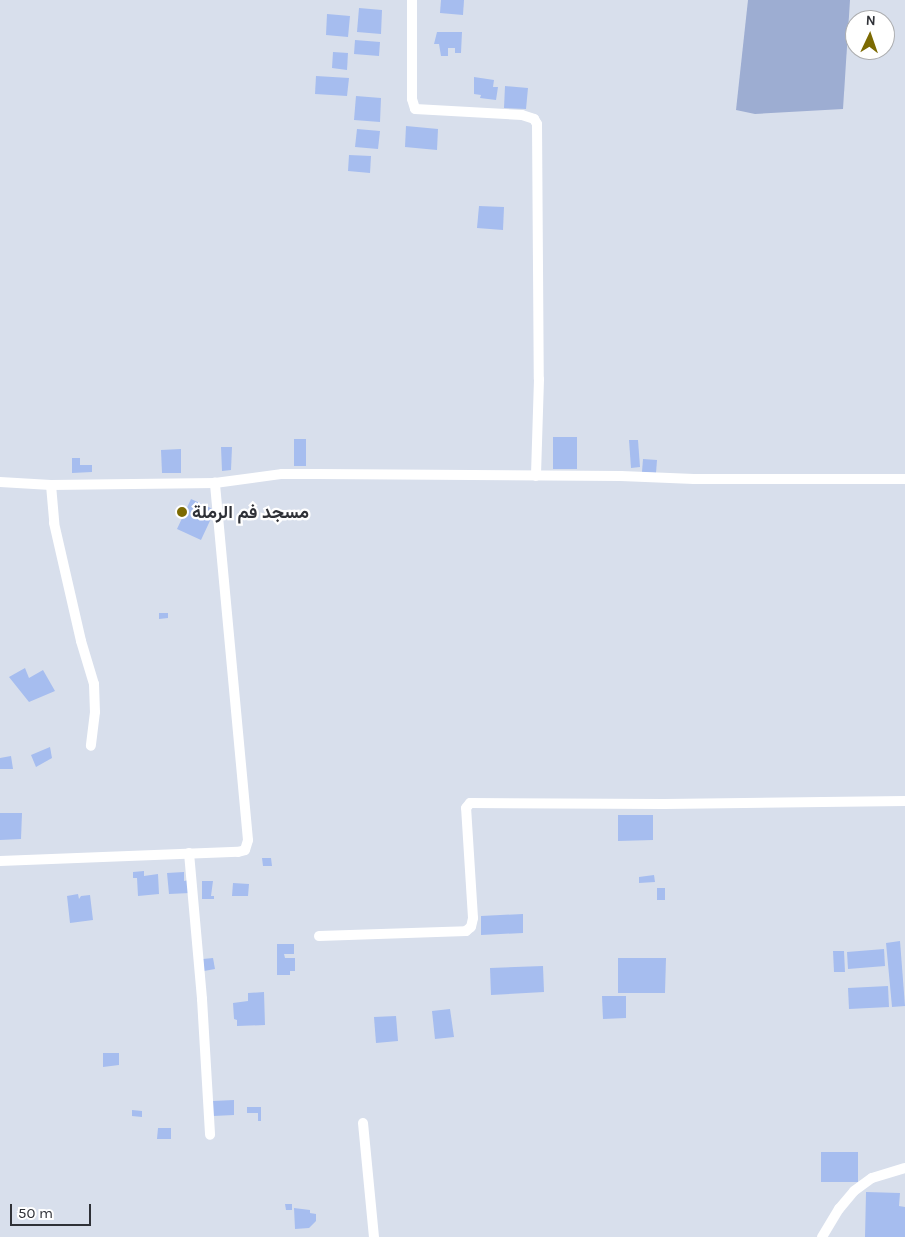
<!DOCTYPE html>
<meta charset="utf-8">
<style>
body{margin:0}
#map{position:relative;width:905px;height:1237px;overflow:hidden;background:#d8dfec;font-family:Karla,Vazirmatn,sans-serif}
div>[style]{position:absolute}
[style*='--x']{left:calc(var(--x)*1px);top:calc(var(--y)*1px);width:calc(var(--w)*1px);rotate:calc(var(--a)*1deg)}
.green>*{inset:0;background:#9dadd2}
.building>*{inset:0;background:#a6bdef}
.street>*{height:10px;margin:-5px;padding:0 5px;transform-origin:5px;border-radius:5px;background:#fff}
.dots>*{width:14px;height:14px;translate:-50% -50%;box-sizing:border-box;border:2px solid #fff;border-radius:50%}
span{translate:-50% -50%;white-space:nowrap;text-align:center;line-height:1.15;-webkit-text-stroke:4.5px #fff;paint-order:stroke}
.poi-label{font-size:18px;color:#2f3137;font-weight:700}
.left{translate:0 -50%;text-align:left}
.north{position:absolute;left:845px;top:10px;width:50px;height:50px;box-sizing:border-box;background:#fff;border:1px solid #acadaf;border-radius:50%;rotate:3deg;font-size:14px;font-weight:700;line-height:20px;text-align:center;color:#2f3137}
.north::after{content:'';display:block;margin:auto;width:18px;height:22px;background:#7c6a02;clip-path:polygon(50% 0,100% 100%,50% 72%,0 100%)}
.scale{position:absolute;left:10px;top:1204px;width:81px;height:22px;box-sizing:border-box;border:2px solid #2f3137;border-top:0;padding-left:6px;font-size:15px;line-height:18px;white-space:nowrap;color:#2f3137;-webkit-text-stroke:4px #fff;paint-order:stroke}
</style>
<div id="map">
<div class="green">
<div style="clip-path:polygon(748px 0,850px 0,843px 109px,755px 114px,736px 110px)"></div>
</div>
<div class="building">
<div style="clip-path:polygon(441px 0,464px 0,463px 15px,440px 13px)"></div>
<div style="clip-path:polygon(359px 8px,382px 10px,381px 34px,357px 32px)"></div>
<div style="clip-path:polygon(327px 14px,350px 16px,348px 37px,326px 35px)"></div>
<div style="clip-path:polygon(437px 32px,462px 32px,461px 53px,455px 53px,455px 48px,448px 48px,448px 56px,441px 56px,439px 44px,434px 44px)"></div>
<div style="clip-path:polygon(355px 40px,380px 42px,379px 56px,354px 54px)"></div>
<div style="clip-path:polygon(333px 52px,348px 53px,347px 70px,332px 68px)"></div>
<div style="clip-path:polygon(316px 76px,349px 78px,347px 96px,315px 94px)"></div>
<div style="clip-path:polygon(474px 77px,494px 80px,493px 87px,498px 87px,496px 100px,480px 98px,481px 95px,474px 94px)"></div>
<div style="clip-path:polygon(505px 86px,528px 88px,526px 109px,504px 108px)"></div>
<div style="clip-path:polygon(356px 96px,381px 98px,380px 122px,354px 120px)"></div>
<div style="clip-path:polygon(406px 126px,438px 129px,437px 150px,405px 147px)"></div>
<div style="clip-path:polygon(357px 129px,380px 131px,378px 149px,355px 147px)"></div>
<div style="clip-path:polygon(349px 155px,371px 156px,370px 173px,348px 171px)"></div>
<div style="clip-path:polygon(479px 206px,504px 207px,503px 230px,477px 228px)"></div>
<div style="clip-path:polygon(553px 437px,577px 437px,577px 469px,553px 469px)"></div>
<div style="clip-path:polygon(294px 439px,306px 439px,306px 466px,294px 466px)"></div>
<div style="clip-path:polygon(629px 440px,638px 440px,640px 467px,631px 468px)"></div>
<div style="clip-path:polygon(221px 447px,232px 447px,231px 470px,222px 471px)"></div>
<div style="clip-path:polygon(181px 449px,181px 473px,162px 473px,161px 450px)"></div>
<div style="clip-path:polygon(72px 458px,80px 458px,80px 465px,92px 465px,92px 472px,72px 473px)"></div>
<div style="clip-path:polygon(643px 459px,657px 460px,656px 473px,642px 472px)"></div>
<div style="clip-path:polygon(191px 499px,215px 510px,201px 540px,177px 529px)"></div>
<div style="clip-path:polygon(159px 613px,168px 613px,168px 618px,159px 619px)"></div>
<div style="clip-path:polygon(25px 668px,29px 678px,43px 670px,55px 691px,29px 702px,9px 677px)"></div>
<div style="clip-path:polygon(50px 747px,52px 758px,36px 767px,31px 755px)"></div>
<div style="clip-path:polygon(11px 756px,13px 769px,0 769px,0 758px)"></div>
<div style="clip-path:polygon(0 813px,22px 813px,21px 839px,0 840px)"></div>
<div style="clip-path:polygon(618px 815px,653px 815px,653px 840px,618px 841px)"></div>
<div style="clip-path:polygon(262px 858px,271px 858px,272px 866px,263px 866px)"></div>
<div style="clip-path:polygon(144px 871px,144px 876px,158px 874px,159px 894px,138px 896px,137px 878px,133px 878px,133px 872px)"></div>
<div style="clip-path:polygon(184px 872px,184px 881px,189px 880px,190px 893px,169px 894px,167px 873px)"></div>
<div style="clip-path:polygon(654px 875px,655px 882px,639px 883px,639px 877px)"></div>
<div style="clip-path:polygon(202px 881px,213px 881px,211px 896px,214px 896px,214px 899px,202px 899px)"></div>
<div style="clip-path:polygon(233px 883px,249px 884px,248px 896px,232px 896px)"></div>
<div style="clip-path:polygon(657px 888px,665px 888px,665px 900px,657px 900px)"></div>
<div style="clip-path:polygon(78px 894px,79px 899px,81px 896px,90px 895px,93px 920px,70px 923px,67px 896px)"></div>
<div style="clip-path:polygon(523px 914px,523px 933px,481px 935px,481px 916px)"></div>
<div style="clip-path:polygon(900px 941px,905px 1006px,892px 1007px,886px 943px)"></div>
<div style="clip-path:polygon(277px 944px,294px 944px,294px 954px,284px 954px,285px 958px,295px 958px,295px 971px,290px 971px,290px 975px,277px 975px)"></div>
<div style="clip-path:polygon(884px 949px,885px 966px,848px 969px,847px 952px)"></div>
<div style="clip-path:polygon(833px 951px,844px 951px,845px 972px,834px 972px)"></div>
<div style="clip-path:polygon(213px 958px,215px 969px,204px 971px,203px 959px)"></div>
<div style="clip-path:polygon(618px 958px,666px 958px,665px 993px,618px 993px)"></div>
<div style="clip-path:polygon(543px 966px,544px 992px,491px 995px,490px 968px)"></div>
<div style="clip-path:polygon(888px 986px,889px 1007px,849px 1009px,848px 988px)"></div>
<div style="clip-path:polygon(264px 992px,265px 1025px,237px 1026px,237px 1020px,234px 1019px,233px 1003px,248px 1001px,248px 993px)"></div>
<div style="clip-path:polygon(602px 996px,626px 996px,626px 1018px,603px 1019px)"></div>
<div style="clip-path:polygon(450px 1009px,454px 1037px,435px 1039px,432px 1011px)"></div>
<div style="clip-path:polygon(396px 1016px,398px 1041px,376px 1043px,374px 1017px)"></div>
<div style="clip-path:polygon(103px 1053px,119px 1053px,119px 1065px,103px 1067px)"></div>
<div style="clip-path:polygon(234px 1100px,234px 1115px,213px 1116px,213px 1101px)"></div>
<div style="clip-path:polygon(247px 1107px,261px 1107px,261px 1121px,258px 1121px,258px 1113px,247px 1113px)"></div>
<div style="clip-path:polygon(132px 1110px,142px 1111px,142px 1117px,132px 1116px)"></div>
<div style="clip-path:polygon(158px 1128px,171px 1128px,171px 1139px,157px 1139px)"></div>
<div style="clip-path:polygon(821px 1152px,858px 1152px,858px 1182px,821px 1182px)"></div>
<div style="clip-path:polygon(866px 1192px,900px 1193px,899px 1206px,905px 1207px,905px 1237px,865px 1237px)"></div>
<div style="clip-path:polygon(285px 1204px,292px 1204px,292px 1210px,286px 1210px)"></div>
<div style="clip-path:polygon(294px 1208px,310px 1210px,310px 1213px,316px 1214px,316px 1221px,309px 1228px,295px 1229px)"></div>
</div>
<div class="street">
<div style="--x:412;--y:0;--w:99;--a:90"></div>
<div style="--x:412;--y:99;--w:10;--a:73"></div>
<div style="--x:415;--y:109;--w:107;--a:3.2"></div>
<div style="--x:522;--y:115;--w:13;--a:18"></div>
<div style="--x:534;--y:119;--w:6;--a:59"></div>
<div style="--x:537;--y:124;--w:255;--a:89.6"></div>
<div style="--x:539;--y:379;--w:97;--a:91.8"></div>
<div style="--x:0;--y:482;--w:51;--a:3.4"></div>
<div style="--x:51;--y:485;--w:164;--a:-0.7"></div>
<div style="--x:215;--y:483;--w:68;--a:-7.7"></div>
<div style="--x:282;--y:474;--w:35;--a:0"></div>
<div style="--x:317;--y:474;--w:304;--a:0.4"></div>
<div style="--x:621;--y:476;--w:73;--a:2.4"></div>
<div style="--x:694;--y:479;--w:211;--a:0"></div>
<div style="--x:51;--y:485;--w:38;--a:85"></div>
<div style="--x:54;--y:523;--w:121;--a:77.1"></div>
<div style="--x:81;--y:641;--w:45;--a:73.2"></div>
<div style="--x:94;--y:684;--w:28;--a:88"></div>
<div style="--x:95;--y:712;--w:34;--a:97"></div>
<div style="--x:189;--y:853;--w:147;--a:84.9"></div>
<div style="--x:202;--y:999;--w:136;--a:86.6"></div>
<div style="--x:0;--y:861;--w:238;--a:-2.2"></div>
<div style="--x:238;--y:852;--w:7;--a:-16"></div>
<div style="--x:245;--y:850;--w:10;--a:-73"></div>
<div style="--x:248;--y:840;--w:359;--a:-95.3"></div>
<div style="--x:319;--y:936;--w:147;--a:-1.9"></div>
<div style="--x:466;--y:931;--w:6;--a:-39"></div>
<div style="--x:471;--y:927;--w:9;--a:-77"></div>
<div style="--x:473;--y:918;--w:110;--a:-93.6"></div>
<div style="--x:466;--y:808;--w:6;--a:-51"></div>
<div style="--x:470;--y:803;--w:194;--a:0.3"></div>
<div style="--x:664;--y:804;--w:241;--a:-0.7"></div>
<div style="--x:363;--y:1123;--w:115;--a:84.5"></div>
<div style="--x:822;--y:1237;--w:33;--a:-59"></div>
<div style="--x:839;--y:1209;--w:23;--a:-50"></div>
<div style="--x:854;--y:1191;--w:22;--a:-36"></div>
<div style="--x:872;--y:1178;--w:34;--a:-17"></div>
</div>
<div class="dots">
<div style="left:182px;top:512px;background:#7c6a02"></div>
</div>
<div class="poi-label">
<span class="left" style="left:192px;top:512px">مسجد فم الرملة</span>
</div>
<div class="north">N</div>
<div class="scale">50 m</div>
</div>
